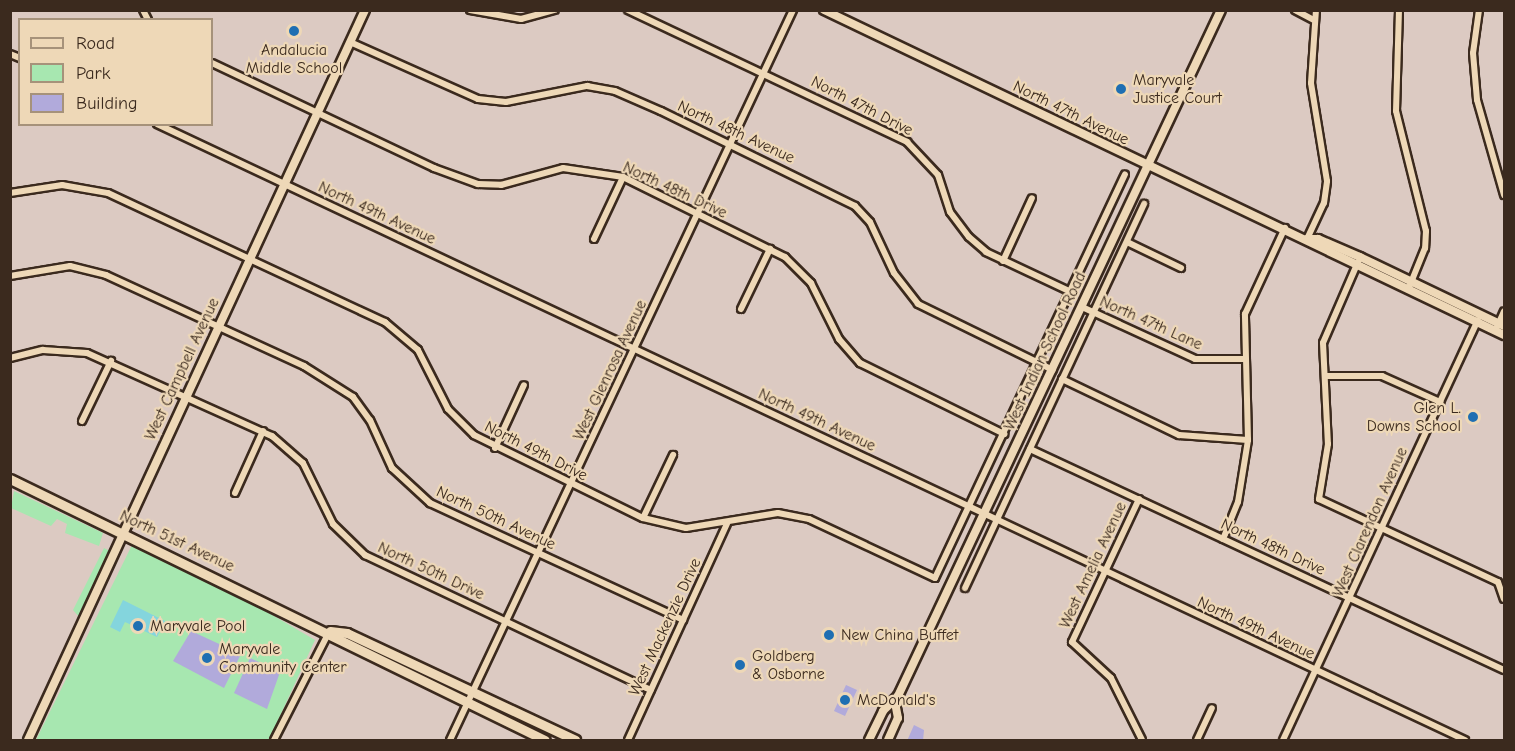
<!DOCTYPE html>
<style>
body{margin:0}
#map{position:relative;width:1515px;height:751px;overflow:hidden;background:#dccac2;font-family:"Comic Neue",sans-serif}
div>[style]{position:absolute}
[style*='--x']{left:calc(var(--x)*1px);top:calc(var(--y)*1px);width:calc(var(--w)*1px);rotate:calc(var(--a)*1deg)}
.green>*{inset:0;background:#a7e7b0}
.water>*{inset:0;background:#84d5dd}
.building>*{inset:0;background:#b1aadb}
.roads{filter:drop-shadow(2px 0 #3b2a1e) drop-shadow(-2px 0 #3b2a1e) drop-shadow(0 2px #3b2a1e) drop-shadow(0 -2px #3b2a1e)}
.minor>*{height:6px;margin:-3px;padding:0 3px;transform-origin:3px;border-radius:3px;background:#eed8b7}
.tertiary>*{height:8px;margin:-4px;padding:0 4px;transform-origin:4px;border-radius:4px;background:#eed8b7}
.secondary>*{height:8px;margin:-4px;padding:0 4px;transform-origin:4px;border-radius:4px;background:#eed8b7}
.primary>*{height:9px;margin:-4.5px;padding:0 4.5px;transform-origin:4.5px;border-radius:4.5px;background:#eed8b7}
.dots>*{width:16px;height:16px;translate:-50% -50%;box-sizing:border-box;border:3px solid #eed8b7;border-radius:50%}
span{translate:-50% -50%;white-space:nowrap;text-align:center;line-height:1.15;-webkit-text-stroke:4.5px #eed8b7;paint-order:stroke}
.poi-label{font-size:16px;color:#3b2a1e}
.left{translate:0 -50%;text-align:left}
.right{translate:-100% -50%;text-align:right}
.street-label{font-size:16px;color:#3b2a1e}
.frame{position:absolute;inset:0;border:12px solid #3b2a1e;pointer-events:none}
.legend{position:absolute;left:18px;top:18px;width:195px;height:108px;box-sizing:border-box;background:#eed8b7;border:2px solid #a6927a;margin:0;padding:8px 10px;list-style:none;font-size:18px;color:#3b2a1e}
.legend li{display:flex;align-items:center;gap:12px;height:30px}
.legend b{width:30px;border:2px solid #a6927a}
</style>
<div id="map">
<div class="green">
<div style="clip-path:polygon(14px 491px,103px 533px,99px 546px,65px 533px,67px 524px,57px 519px,51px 526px,11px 508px)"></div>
<div style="clip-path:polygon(132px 545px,238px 595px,315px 640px,269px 740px,36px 740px)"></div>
<div style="clip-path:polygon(104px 548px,110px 551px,79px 617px,73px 610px)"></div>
</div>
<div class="water">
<div style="clip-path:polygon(123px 600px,165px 621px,157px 637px,125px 622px,120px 632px,110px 627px)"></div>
</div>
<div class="building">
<div style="clip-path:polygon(191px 631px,241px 654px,224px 688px,173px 661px)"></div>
<div style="clip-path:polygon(250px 658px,280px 672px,267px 709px,234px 693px)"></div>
<div style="clip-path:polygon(846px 685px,857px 690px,845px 716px,834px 711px)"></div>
<div style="clip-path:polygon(914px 725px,924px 730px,923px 741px,907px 741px)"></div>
</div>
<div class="roads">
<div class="minor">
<div style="--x:143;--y:10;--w:11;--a:63"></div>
<div style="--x:470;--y:10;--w:52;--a:10"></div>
<div style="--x:521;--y:19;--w:35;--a:-15"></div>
<div style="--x:628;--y:10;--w:309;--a:25.3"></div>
<div style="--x:907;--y:142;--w:45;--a:46.8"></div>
<div style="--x:938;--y:175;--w:39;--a:72"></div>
<div style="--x:950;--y:212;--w:31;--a:53"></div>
<div style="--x:969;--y:237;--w:23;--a:41"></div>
<div style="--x:986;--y:252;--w:94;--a:25.2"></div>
<div style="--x:1295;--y:10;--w:21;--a:28"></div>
<div style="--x:1399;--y:10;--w:101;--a:91.7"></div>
<div style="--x:1396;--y:111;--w:124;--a:76"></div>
<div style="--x:1426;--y:231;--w:17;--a:93"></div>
<div style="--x:1425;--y:248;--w:45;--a:112"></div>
<div style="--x:1479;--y:10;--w:43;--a:97.9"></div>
<div style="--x:1473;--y:53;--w:47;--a:85.1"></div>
<div style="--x:1477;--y:100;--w:99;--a:74.1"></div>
<div style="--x:350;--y:42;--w:140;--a:24"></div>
<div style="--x:478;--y:99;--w:28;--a:6"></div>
<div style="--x:506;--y:102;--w:83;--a:-11.2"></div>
<div style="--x:587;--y:86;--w:28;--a:10"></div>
<div style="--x:615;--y:91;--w:50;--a:23.5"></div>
<div style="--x:661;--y:111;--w:216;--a:26.1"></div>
<div style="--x:855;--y:206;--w:22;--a:47"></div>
<div style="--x:870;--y:222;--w:56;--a:64.8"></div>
<div style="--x:894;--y:273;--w:39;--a:52"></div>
<div style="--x:918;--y:304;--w:150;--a:26.1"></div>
<div style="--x:10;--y:54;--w:11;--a:22"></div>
<div style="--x:212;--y:63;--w:246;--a:25.3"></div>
<div style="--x:434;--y:168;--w:47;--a:20"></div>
<div style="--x:478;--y:184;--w:23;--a:2"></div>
<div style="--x:501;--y:185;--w:64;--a:-15.3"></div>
<div style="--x:563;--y:168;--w:61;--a:8.5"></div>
<div style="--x:623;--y:177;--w:181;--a:26.3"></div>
<div style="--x:785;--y:257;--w:37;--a:45"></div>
<div style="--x:811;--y:283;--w:63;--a:63.4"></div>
<div style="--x:839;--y:339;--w:32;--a:49"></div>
<div style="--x:860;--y:363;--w:161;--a:26.2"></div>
<div style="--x:157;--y:124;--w:1446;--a:25.22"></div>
<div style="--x:10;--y:193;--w:53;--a:-8.7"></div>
<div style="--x:62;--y:185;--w:47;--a:9.9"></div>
<div style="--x:108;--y:193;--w:306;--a:25"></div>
<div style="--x:385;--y:322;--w:43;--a:40.3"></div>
<div style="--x:418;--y:350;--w:66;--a:63"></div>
<div style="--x:448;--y:409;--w:37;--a:45"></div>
<div style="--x:474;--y:435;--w:188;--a:26.2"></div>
<div style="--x:643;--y:518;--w:44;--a:13.1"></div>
<div style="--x:686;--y:528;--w:93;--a:-9.3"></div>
<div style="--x:778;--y:513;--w:32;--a:11"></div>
<div style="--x:809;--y:519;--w:139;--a:25.1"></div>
<div style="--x:935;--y:578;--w:446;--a:-64.8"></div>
<div style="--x:594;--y:239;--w:68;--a:-64.9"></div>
<div style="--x:1307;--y:239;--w:40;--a:-65"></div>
<div style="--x:1324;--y:203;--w:22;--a:-82"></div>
<div style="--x:1327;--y:181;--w:99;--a:-99.3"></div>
<div style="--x:1311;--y:83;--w:73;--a:-86.1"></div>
<div style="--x:1127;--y:242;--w:60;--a:25.7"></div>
<div style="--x:1003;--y:261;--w:69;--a:-65.3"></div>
<div style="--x:1358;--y:262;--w:88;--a:113.4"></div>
<div style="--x:1323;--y:343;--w:101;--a:87.2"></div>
<div style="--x:1328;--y:444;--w:56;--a:99.3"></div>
<div style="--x:1319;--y:499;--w:197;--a:24.9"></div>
<div style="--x:1498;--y:582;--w:18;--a:71"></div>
<div style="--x:10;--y:276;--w:61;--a:-9.5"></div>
<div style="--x:70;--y:266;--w:37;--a:14"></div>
<div style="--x:106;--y:275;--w:218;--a:24.7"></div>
<div style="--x:304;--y:366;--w:58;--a:32.3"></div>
<div style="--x:353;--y:397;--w:29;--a:54"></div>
<div style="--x:370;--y:420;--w:53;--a:65.4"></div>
<div style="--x:392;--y:468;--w:52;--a:42.6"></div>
<div style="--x:430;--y:503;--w:279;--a:24.8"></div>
<div style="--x:1082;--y:307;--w:124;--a:24.7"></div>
<div style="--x:1195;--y:359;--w:50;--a:0"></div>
<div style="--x:741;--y:309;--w:67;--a:-64.2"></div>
<div style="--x:1497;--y:327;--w:17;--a:-66"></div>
<div style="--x:10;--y:358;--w:34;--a:-14"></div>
<div style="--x:43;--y:350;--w:44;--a:3.9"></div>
<div style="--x:87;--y:353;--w:203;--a:24.2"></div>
<div style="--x:272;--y:436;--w:41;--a:41.1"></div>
<div style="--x:303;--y:463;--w:68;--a:63.8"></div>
<div style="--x:333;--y:524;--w:45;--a:44.1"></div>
<div style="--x:365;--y:555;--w:316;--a:25.3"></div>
<div style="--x:1327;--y:376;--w:55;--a:0"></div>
<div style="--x:1382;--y:376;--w:64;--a:24.1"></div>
<div style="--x:1062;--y:379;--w:130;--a:25.6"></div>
<div style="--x:1179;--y:435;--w:69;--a:4.1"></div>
<div style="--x:82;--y:421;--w:67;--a:-64.2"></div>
<div style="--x:495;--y:448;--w:69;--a:-65.3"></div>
<div style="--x:1030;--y:449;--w:523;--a:25"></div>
<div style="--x:235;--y:493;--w:68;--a:-65.7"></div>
<div style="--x:1139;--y:499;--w:158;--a:115.1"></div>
<div style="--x:1072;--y:642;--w:53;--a:42.7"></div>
<div style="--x:1111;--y:678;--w:69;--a:63.4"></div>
<div style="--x:643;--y:518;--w:70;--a:-64.5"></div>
<div style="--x:1223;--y:539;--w:40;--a:-68"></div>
<div style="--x:1238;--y:502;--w:63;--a:-80.8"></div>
<div style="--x:1248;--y:440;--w:126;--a:-91.4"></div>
<div style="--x:1245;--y:314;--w:95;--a:-65.1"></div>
<div style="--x:965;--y:588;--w:424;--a:-65"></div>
<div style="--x:274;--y:740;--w:121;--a:-63"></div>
<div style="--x:450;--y:740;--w:807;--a:-64.83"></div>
<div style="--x:628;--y:740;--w:238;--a:-65.4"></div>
<div style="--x:1197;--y:740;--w:35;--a:-65"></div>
<div style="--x:1283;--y:740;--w:463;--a:-65.1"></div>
</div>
<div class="tertiary">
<div style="--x:824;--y:10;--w:754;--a:25.55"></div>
<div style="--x:1307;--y:239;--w:11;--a:0"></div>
<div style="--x:1318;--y:239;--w:46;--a:23.2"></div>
<div style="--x:1360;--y:257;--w:160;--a:25.6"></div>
<div style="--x:28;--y:740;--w:804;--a:-65.22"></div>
</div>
<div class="secondary">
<div style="--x:869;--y:740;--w:32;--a:-64"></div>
<div style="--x:883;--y:711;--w:21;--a:-45"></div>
<div style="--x:898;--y:696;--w:758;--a:-64.79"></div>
<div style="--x:888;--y:740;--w:24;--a:-66"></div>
<div style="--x:898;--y:718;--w:15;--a:-101"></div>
</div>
<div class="primary">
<div style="--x:10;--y:479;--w:595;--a:26.01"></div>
<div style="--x:330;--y:631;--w:17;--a:7"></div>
<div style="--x:347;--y:633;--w:252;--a:25.1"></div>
</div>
</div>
<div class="dots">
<div style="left:294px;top:31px;background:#1f6fb2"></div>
<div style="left:1121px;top:89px;background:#1f6fb2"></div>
<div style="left:1473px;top:417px;background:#1f6fb2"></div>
<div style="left:138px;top:626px;background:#1f6fb2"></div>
<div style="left:829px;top:635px;background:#1f6fb2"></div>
<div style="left:207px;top:658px;background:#1f6fb2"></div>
<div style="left:740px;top:665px;background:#1f6fb2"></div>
<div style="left:845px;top:700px;background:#1f6fb2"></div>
</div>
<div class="poi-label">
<span style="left:294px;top:59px">Andalucia<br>Middle School</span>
<span class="left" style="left:1133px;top:89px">Maryvale<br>Justice Court</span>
<span class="right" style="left:1461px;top:417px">Glen L.<br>Downs School</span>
<span class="left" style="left:150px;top:626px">Maryvale Pool</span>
<span class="left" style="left:841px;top:635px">New China Buffet</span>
<span class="left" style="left:219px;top:658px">Maryvale<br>Community Center</span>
<span class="left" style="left:752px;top:665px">Goldberg<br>&amp; Osborne</span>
<span class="left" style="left:857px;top:700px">McDonald's</span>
</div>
<div class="street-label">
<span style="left:862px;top:106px;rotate:27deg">North 47th Drive</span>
<span style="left:1071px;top:113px;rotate:26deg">North 47th Avenue</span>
<span style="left:736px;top:132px;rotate:25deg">North 48th Avenue</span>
<span style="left:675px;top:190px;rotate:25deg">North 48th Drive</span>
<span style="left:377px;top:213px;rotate:25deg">North 49th Avenue</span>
<span style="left:1151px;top:323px;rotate:24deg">North 47th Lane</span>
<span style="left:1045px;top:351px;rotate:-65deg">West Indian School Road</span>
<span style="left:182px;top:369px;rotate:-65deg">West Campbell Avenue</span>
<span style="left:610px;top:370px;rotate:-65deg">West Glenrosa Avenue</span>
<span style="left:817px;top:420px;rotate:25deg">North 49th Avenue</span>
<span style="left:536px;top:451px;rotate:27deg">North 49th Drive</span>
<span style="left:496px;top:518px;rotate:25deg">North 50th Avenue</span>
<span style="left:1370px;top:522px;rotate:-66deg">West Clarendon Avenue</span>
<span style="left:177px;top:541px;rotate:25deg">North 51st Avenue</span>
<span style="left:1273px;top:547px;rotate:25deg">North 48th Drive</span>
<span style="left:1093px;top:565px;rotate:-65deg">West Amelia Avenue</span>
<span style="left:431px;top:571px;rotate:25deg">North 50th Drive</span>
<span style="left:665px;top:627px;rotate:-65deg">West Mackenzie Drive</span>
<span style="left:1256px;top:628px;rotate:25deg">North 49th Avenue</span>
</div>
<div class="frame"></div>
<ul class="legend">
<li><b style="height:8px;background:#eed8b7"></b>Road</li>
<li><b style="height:16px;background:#a7e7b0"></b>Park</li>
<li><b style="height:16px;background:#b1aadb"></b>Building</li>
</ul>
</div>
